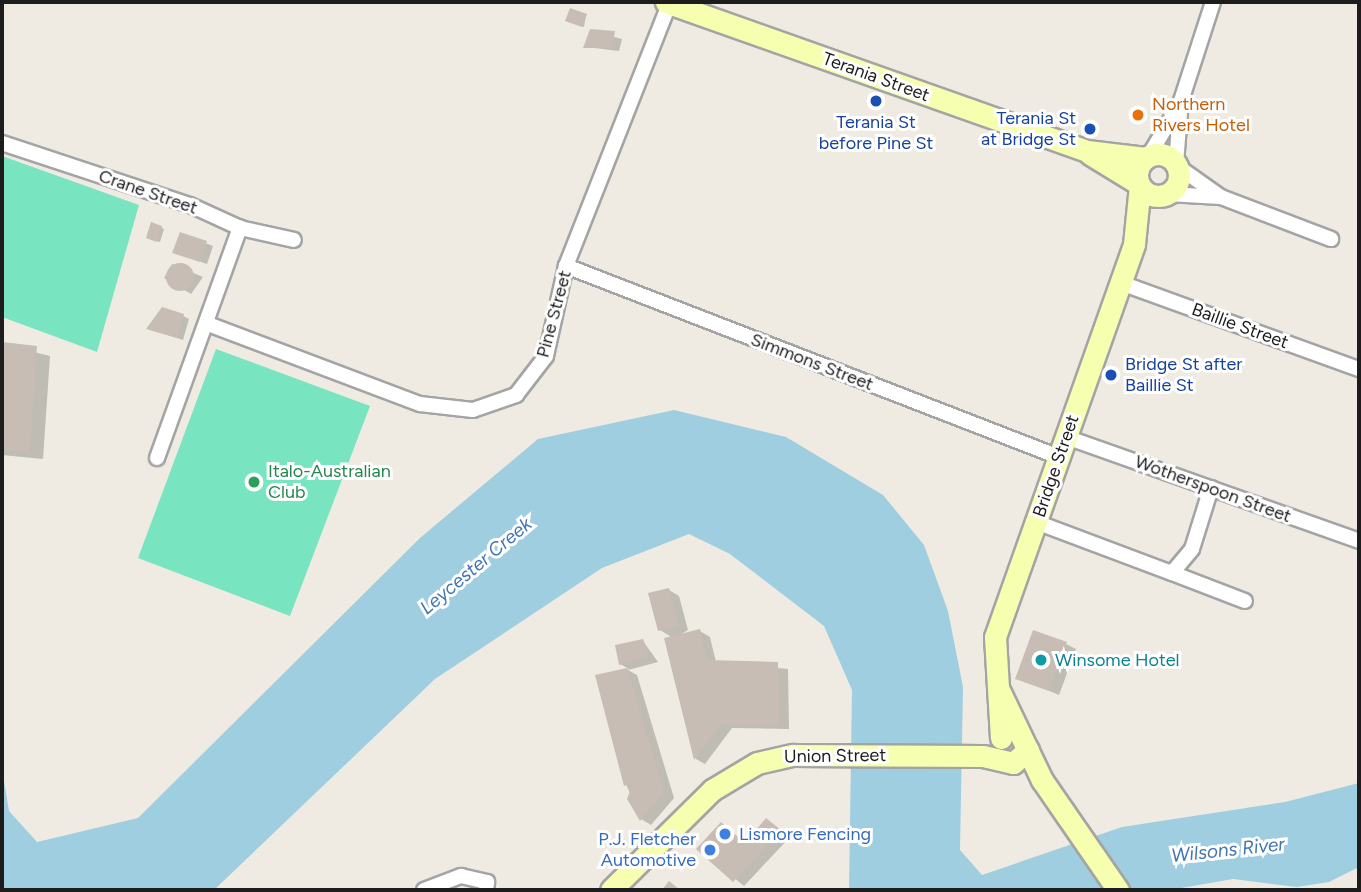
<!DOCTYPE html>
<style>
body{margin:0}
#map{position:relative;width:1361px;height:892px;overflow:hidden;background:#efebe2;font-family:Figtree,sans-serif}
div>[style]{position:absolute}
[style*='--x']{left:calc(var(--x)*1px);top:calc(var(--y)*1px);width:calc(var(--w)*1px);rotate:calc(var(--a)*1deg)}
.pitch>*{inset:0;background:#79e4c0}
.water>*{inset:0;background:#9ecee0}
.shadow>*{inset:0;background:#0003}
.building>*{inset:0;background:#c7bdb5}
.round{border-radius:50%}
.roads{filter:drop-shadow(2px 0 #a4a4a4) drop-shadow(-2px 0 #a4a4a4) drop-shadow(0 2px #a4a4a4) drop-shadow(0 -2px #a4a4a4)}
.street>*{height:14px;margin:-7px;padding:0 7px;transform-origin:7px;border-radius:7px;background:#fff}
.secondary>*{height:21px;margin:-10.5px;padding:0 10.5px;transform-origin:10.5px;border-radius:10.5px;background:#f6feb0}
.secondary>.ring{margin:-10.5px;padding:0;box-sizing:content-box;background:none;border:21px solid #f6feb0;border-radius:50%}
.dots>*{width:19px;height:19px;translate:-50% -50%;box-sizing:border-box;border:4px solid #fff;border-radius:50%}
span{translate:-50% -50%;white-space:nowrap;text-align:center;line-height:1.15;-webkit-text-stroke:6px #fff;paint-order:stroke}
.street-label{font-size:18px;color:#1d1d1d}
.food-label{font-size:18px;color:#c56008}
.left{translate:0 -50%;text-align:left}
.transit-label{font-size:18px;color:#164399}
.right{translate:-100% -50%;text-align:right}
.leisure-label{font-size:18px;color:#27864d}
.culture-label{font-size:18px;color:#0d838f}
.shop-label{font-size:18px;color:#366cbe}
.water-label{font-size:19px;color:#4375b3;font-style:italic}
.frame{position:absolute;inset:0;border:4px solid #1d1d1d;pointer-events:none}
</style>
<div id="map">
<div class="pitch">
<div style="clip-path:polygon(2px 156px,139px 205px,97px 352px,2px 317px)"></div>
<div style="clip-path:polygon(216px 349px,370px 406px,290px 616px,138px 558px)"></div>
</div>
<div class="water">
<div style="clip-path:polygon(674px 410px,786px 437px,883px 495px,924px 545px,948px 611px,963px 687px,960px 850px,982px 875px,1122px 827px,1285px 802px,1359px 783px,1359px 867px,1329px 882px,1297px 887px,1233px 879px,1170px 890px,849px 890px,852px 690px,824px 626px,730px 554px,689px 534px,602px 568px,435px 679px,214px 890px,2px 890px,2px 769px,9px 811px,37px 842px,138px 818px,420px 538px,538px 439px)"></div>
</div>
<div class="shadow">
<div style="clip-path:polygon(586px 15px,584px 27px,569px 22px)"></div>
<div style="clip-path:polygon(591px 31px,622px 39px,619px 51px,586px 47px)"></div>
<div style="clip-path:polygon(152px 224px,164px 229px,160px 242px,150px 239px)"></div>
<div style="clip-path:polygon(181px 234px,213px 246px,207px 264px,181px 255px)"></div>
<div style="clip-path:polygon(172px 264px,203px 277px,191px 294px,164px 278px)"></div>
<div style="clip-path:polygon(183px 316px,189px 319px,183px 340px,149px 329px)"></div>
<div style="clip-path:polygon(2px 344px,50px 356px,43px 459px,2px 455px)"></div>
<div style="clip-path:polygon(669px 590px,679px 596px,688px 630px,676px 637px,700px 631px,710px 637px,716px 662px,788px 669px,789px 729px,732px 728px,705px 764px,696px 759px,667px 639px,673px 638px,660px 630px)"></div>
<div style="clip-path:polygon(643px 641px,658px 662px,628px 670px,637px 675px,674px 798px,651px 825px,641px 819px,626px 784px,597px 677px,629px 669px,620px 664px)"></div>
<div style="clip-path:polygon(1066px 644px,1076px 649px,1059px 695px,1017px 678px)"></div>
<div style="clip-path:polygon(767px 820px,790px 837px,744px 886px,699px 849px,722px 825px,747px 844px)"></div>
</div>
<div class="building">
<div style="clip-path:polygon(570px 8px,587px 14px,582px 27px,565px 21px)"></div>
<div style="clip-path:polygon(590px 29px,615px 31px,612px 48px,583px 48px)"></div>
<div style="clip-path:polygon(151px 222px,162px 226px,157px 242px,146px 238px)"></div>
<div style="clip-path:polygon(180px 232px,207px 241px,200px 262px,172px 253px)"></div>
<div class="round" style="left:166px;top:263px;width:28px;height:28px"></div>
<div style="clip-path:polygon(162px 307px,184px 314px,177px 338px,146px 329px)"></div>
<div style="clip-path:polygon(2px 342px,37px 346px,30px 452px,2px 450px)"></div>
<div style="clip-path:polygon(669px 588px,679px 625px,658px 631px,648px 593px)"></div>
<div style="clip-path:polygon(700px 629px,707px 660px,778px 662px,779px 725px,721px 724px,694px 760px,664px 638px)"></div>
<div style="clip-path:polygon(1033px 630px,1067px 642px,1049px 691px,1015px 679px)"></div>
<div style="clip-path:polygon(643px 639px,649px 656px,619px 665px,615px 645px)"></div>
<div style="clip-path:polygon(627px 668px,664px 792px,640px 821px,627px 799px,633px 783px,624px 786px,595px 675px)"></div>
<div style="clip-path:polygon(766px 818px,781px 830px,733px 882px,696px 849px,721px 822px,745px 843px)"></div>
<div style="clip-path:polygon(669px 881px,680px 890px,662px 890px)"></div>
</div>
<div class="roads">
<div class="street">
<div style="--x:2;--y:143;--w:198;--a:18.3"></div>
<div style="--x:190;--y:205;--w:55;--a:24.7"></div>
<div style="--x:240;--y:228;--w:55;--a:12.5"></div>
<div style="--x:1148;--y:157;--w:58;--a:-59"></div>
<div style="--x:1176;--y:164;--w:63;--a:-85.5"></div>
<div style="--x:1181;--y:101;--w:104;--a:-72.1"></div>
<div style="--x:1177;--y:166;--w:54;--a:35.2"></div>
<div style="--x:1221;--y:197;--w:118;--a:20.9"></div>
<div style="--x:1168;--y:194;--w:52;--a:3.3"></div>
<div style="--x:566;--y:266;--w:529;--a:21.18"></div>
<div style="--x:1121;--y:283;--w:253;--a:19.9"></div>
<div style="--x:208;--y:324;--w:227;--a:20.7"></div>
<div style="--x:420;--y:404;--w:53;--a:6.5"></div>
<div style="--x:473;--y:410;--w:46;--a:-19.2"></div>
<div style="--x:516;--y:395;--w:49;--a:-52.4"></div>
<div style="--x:546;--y:356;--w:92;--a:-77.5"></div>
<div style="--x:566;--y:266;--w:284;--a:-68.5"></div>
<div style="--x:1066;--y:437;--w:311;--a:19.5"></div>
<div style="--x:157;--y:458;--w:245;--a:-70.2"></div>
<div style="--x:1036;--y:522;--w:145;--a:20.6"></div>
<div style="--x:1172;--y:573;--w:31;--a:-50"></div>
<div style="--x:1192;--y:549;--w:64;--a:-72.7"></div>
<div style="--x:1172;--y:573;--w:78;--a:21"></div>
<div style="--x:424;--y:890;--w:40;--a:-21"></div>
<div style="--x:461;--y:876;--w:27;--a:13"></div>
<div style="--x:487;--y:882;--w:8;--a:97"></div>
</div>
<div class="secondary">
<div style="--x:666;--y:2;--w:447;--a:19.5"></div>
<div style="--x:1087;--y:151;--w:59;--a:6.8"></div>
<div style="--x:1090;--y:154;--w:57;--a:31.5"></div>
<div class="ring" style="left:1137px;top:154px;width:21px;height:21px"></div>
<div style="--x:999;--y:690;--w:100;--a:64.5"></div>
<div style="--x:1042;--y:780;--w:134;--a:55.4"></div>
<div style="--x:1001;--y:738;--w:101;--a:-93.4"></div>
<div style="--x:995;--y:637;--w:417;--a:-70.5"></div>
<div style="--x:1134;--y:244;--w:59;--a:-84.2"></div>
<div style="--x:611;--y:890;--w:142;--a:-44.7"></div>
<div style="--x:712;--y:790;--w:52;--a:-31"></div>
<div style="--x:757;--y:763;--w:37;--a:-13"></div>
<div style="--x:793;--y:755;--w:190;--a:0.3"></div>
<div style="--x:983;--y:756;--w:31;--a:13"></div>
<div style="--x:1013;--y:763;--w:20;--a:-41"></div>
</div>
</div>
<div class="dots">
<div style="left:876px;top:101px;background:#1a4fb4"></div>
<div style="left:1138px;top:115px;background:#e8710a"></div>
<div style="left:1090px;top:129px;background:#1a4fb4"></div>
<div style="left:1111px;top:375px;background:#1a4fb4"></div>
<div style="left:254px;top:482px;background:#2e9e5b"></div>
<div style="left:1041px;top:660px;background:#0f9aa8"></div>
<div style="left:725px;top:834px;background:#3f7fe0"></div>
<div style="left:710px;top:850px;background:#3f7fe0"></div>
</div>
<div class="street-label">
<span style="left:876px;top:77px;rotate:20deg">Terania Street</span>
<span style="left:148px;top:192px;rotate:19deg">Crane Street</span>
<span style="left:554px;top:314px;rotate:-75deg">Pine Street</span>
<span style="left:1240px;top:326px;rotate:20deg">Baillie Street</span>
<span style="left:812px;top:362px;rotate:21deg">Simmons Street</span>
<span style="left:1056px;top:466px;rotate:-71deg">Bridge Street</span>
<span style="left:1213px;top:489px;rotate:20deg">Wotherspoon Street</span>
<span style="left:835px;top:756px;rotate:-1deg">Union Street</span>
</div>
<div class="food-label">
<span class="left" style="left:1152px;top:115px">Northern<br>Rivers Hotel</span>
</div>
<div class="transit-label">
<span class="right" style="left:1076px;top:129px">Terania St<br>at Bridge St</span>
<span style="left:876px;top:133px">Terania St<br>before Pine St</span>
<span class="left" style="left:1125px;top:375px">Bridge St after<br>Baillie St</span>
</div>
<div class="leisure-label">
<span class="left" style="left:268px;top:482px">Italo-Australian<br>Club</span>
</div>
<div class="culture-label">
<span class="left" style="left:1055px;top:660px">Winsome Hotel</span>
</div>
<div class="shop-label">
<span class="left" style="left:739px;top:834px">Lismore Fencing</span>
<span class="right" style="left:696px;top:850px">P.J. Fletcher<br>Automotive</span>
</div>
<div class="water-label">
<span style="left:476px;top:566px;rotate:-40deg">Leycester Creek</span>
<span style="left:1228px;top:850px;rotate:-6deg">Wilsons River</span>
</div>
<div class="frame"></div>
</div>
